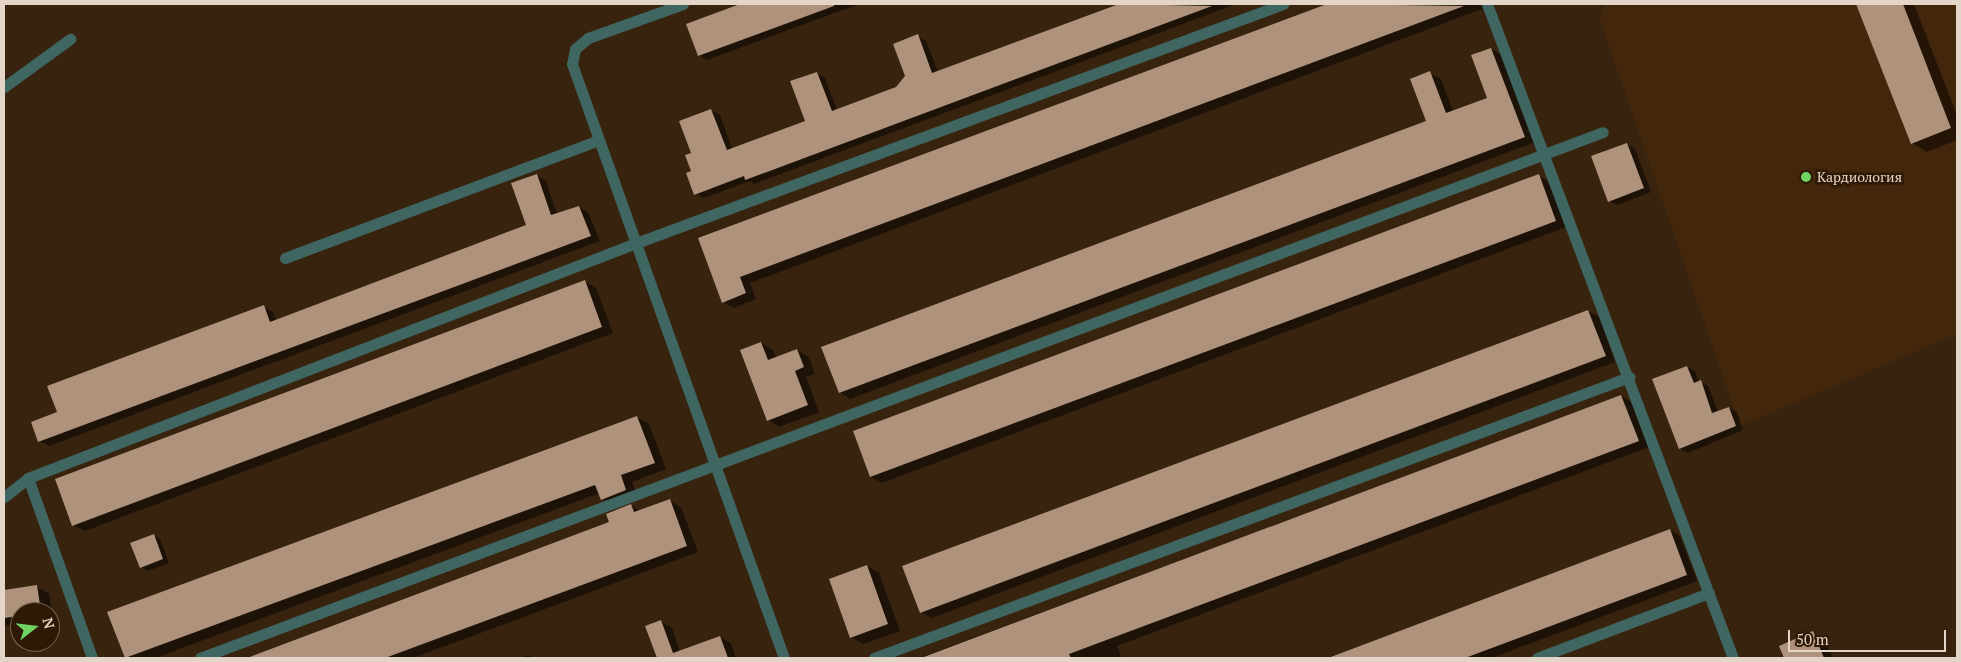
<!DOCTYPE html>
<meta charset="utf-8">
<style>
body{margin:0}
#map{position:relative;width:1961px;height:662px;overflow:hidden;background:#38230e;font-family:"PT Serif",serif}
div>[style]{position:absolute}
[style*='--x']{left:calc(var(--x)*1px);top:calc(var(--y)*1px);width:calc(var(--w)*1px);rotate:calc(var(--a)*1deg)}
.built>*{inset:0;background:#43270d}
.shadow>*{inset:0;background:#0007}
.building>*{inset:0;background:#ae927b}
.service>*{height:11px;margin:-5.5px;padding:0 5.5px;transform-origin:5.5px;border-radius:5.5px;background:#3f6661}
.dots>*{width:14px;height:14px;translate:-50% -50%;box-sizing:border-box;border:2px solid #2e1905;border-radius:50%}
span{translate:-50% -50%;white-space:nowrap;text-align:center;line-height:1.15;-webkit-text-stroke:5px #2e1905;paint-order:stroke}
.poi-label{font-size:14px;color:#e4d5c9}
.left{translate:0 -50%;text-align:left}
.frame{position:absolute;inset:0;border:5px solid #e4d5c9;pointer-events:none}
.north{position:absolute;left:10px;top:602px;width:50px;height:50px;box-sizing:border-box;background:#2e1905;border:1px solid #776453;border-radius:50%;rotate:74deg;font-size:14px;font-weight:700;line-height:20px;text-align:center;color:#e4d5c9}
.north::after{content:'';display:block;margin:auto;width:18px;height:22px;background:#6dd361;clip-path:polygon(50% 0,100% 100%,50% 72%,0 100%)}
.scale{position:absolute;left:1788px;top:630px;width:158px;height:22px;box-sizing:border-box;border:2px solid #e4d5c9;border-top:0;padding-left:6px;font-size:15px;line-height:18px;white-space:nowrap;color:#e4d5c9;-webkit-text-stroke:4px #2e1905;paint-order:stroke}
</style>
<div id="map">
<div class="built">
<div style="clip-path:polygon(1604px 4px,1957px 4px,1957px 334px,1740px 426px,1600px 20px)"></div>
</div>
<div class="shadow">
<div style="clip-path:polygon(744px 4px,859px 4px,707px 60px,699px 55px,688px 25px)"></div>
<div style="clip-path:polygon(1122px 4px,1236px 4px,754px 184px,750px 181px,704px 198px,695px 194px,693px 153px,711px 110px,720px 115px,732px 149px,807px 122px,816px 73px,825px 78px,837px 110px,897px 88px,906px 76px,918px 36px,926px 41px,938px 72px)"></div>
<div style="clip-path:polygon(1331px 4px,1484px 4px,1485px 8px,750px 283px,756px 299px,734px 308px,723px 302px,700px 239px)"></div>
<div style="clip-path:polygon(1858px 4px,1914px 4px,1957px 115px,1957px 140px,1927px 152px,1912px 143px)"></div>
<div style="clip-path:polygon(1491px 49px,1502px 55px,1535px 142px,850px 399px,840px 392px,1427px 121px,1430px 73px,1441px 79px,1453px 111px,1488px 99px)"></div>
<div style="clip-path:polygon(1627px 144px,1635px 149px,1651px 192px,1617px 205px,1609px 201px)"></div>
<div style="clip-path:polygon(536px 175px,546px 181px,557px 214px,579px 207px,588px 212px,600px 241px,49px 446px,39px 441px,58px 413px,264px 307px,273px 312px,276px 321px,528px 226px)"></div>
<div style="clip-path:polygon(1539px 176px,1549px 182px,1566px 227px,882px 483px,871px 477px,855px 432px)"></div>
<div style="clip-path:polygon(585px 282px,596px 288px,613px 333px,85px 531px,73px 525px)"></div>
<div style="clip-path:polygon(1588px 311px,1599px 317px,1615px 362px,932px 618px,921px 612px)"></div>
<div style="clip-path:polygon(761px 343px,773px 350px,776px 358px,797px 350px,809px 357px,815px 374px,806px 377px,819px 412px,779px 427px,768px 420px)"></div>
<div style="clip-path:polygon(1687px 367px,1695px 371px,1699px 382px,1708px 386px,1718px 412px,1729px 408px,1737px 412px,1743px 430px,1688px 453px,1680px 449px,1654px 379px)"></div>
<div style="clip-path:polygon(1621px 396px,1632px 402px,1649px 447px,1117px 646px,1122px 658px,919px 658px)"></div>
<div style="clip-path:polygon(637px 417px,649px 424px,666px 469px,632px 482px,637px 497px,613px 506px,602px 499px,600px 493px,155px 658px,126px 658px,109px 613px)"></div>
<div style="clip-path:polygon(670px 501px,681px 507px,698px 552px,413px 658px,246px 658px,611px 523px,631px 506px,641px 511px)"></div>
<div style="clip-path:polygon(1670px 530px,1680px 536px,1697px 581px,1491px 658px,1327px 658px)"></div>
<div style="clip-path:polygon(154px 535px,160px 539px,169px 563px,148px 571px,141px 567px)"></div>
<div style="clip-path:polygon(867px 566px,879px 573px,900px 631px,863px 644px,851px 637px)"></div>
<div style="clip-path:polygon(37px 587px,49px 593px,53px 619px,50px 619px,50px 612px,20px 612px,20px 624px,4px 626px,4px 592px)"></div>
<div style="clip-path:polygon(661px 622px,672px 628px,680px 652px,720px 637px,731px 643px,736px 658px,658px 658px,647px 627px)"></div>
<div style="clip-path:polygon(1813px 633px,1824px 640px,1833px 658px,1786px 658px,1781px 647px)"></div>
<div style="clip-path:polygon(528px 655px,534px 658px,520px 658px)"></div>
</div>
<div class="building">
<div style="clip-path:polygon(740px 4px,834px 4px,834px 6px,698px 56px,686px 24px)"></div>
<div style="clip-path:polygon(1119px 4px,1212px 6px,767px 172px,745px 180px,744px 176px,694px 195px,686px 173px,691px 171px,685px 155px,691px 153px,679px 121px,711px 109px,727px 150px,805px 121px,790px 81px,817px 72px,832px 111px,896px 87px,905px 76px,893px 44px,918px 34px,932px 73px)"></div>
<div style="clip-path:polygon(1327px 4px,1464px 6px,740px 277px,746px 293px,722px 303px,698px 238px)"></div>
<div style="clip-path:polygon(1856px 4px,1903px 4px,1951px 128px,1911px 144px)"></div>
<div style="clip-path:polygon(1491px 48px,1525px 137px,839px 393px,821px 347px,1426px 121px,1410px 79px,1430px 71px,1446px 113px,1487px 98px,1471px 55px)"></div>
<div style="clip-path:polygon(1627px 143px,1644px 188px,1608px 202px,1591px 156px)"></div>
<div style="clip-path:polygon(537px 174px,551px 215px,579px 206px,591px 236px,38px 442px,31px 422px,57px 412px,47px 386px,264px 305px,270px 322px,526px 225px,511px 183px)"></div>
<div style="clip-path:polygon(1539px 174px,1556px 221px,870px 477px,853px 431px)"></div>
<div style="clip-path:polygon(585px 280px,602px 327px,72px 526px,55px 479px)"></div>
<div style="clip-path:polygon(1588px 310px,1606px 356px,920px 613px,902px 566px)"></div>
<div style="clip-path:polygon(761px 342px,768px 360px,797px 349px,804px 367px,795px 371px,808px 405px,767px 421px,740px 350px)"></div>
<div style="clip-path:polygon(1687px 366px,1694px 383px,1701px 380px,1712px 413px,1729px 407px,1736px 426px,1679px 449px,1652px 379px)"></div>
<div style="clip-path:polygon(1621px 395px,1639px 441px,1069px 654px,1071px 658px,921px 658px)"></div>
<div style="clip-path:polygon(637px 416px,655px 463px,621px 475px,626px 490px,601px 500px,595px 485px,125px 658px,107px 612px)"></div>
<div style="clip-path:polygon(670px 499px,687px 546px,385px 658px,247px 658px,609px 522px,606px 514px,631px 504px,634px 512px)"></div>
<div style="clip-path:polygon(1670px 529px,1687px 575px,1465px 658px,1328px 658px)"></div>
<div style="clip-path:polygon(154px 534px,163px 559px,140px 568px,130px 543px)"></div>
<div style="clip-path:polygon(867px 565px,888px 624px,850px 638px,829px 579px)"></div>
<div style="clip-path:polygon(37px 585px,41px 612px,20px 612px,20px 616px,4px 618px,4px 590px)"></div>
<div style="clip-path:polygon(661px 620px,673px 653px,720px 636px,728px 658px,657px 658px,645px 626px)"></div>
<div style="clip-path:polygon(1813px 631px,1824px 658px,1784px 658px,1779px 646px)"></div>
</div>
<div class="service">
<div style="--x:683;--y:4;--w:101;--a:160.3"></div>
<div style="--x:588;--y:38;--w:17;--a:140"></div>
<div style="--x:575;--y:49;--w:15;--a:101"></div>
<div style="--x:572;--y:64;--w:631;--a:70.36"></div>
<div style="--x:1487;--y:4;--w:699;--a:69.39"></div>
<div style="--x:4;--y:87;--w:82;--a:-36"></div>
<div style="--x:285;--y:258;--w:335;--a:-20.6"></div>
<div style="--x:28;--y:478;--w:191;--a:70.4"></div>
<div style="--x:4;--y:497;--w:31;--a:-38"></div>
<div style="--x:28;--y:478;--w:652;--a:-21.13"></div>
<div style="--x:636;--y:243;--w:690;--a:-20.27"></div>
<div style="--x:200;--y:658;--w:1498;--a:-20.55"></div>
<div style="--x:874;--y:658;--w:806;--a:-20.41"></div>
<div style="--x:1537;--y:658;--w:184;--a:-20.7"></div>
</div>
<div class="dots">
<div style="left:1806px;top:177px;background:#6dd361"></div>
</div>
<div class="poi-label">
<span class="left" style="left:1817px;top:177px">Кардиология</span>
</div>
<div class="frame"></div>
<div class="north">N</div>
<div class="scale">50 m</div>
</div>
